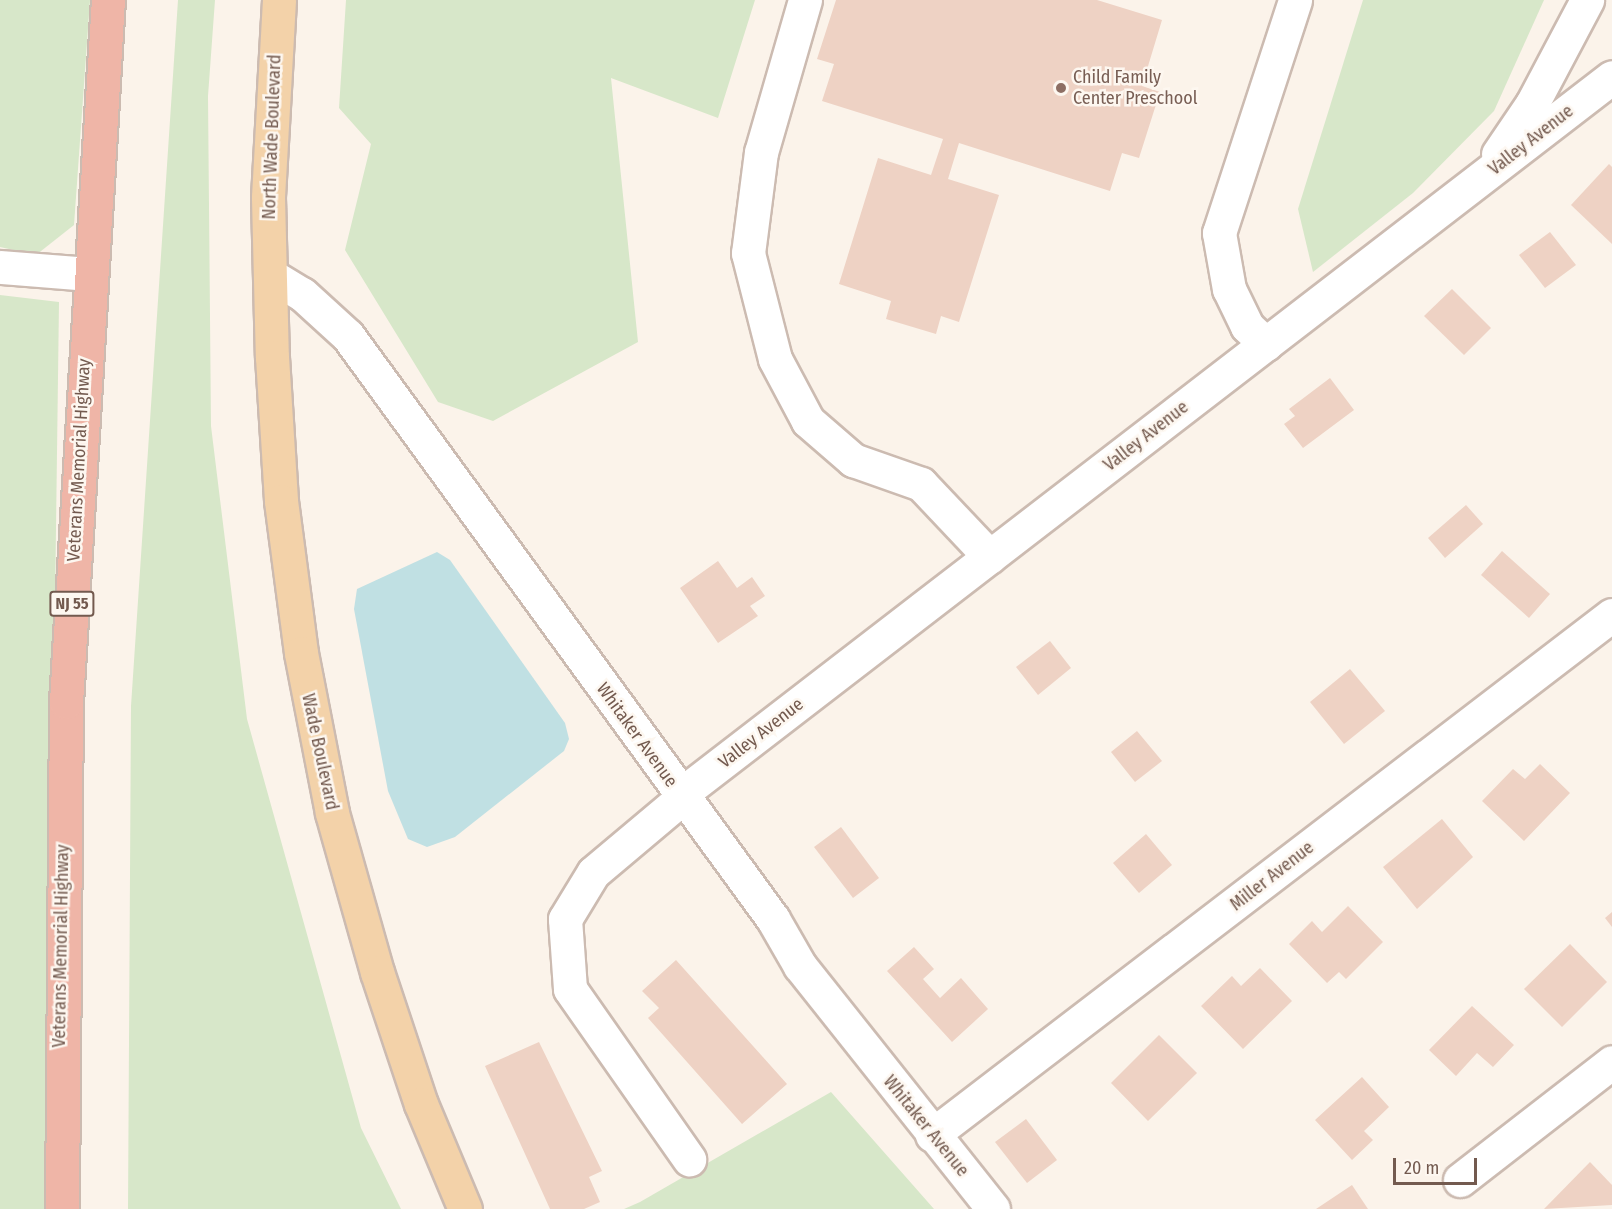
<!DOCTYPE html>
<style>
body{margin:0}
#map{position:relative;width:1612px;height:1209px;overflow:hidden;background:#fbf3ea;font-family:"Fira Sans Condensed",sans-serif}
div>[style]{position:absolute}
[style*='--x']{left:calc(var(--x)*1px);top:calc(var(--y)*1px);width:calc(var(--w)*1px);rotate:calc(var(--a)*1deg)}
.green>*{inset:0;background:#d7e7c9}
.water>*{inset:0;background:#c0e0e3}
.building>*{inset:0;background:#eed2c4}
.roads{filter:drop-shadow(2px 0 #ccbbb1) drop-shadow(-2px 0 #ccbbb1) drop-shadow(0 2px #ccbbb1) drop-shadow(0 -2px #ccbbb1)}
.minor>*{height:33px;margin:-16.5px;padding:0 16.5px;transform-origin:16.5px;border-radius:16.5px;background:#fff}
.major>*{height:33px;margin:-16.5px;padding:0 16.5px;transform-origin:16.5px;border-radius:16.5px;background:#f3d2a9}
.highway>*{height:33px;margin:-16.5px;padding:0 16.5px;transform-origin:16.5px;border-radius:16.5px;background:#efb5a7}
.dots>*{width:16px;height:16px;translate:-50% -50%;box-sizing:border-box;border:3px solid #fdf7f0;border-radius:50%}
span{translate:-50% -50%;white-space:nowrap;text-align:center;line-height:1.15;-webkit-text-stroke:5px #fdf7f0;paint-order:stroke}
.shield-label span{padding:2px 4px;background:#fdf7f0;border:2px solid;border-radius:4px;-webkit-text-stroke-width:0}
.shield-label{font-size:16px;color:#735a4f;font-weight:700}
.education-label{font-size:18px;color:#785e54}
.left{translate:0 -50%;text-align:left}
.street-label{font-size:18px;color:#735a4f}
.scale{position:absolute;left:1393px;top:1158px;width:84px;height:27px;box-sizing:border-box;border:3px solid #735a4f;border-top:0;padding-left:8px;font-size:18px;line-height:21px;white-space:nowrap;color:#735a4f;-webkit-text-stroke:4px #fdf7f0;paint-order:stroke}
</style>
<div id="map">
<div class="green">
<div style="clip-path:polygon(0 0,90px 0,74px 225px,36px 255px,0 247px)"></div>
<div style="clip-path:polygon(178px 0,215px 0,208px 96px,211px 426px,247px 719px,361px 1128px,401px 1209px,128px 1209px,131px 706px)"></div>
<div style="clip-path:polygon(346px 0,755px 0,718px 118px,611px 78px,638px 342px,493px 421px,438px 402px,345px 250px,371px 144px,339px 108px)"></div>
<div style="clip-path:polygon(1363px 0,1544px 0,1494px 111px,1413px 193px,1313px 272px,1298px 209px)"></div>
<div style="clip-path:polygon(0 295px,59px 302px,47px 1209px,0 1209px)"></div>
<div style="clip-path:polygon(831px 1092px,934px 1209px,624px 1209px,640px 1202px)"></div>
</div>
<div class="water">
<div style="clip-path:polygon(437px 552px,450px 560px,565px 723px,569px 739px,564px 751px,455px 837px,427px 847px,408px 839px,388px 791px,354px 609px,357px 589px)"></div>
</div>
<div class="building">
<div style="clip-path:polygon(836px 0,1097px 0,1162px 20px,1142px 86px,1160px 92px,1139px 158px,1122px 153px,1110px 191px,959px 143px,948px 179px,999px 195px,959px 322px,941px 316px,936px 334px,886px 319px,891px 301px,839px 284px,878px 158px,931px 175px,943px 139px,822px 101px,834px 64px,817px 59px)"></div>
<div style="clip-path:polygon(1609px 164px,1612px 167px,1612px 244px,1571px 205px)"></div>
<div style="clip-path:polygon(1550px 232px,1576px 265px,1545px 288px,1519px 255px)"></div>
<div style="clip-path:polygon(1452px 289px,1491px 328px,1464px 355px,1424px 316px)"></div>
<div style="clip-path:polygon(1330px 378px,1354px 410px,1303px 448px,1284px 424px,1295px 416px,1289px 409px)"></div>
<div style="clip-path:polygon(1466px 505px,1483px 524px,1445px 558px,1428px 538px)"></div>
<div style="clip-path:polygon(1502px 551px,1550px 594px,1529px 618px,1481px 575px)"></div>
<div style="clip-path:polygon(718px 561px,737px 588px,752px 577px,765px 596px,750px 606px,758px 616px,718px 643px,680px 588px)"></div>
<div style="clip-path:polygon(1050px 641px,1071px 668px,1038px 695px,1016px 667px)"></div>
<div style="clip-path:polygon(1350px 669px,1385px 711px,1344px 744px,1310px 702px)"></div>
<div style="clip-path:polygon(1137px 731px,1162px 761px,1135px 782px,1111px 752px)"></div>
<div style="clip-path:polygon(1540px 764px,1570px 793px,1524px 841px,1482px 801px,1513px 769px,1525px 779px)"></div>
<div style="clip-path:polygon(1442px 819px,1473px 857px,1417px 909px,1383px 867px)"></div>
<div style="clip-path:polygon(841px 827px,879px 878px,853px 898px,814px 847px)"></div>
<div style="clip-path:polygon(1146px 834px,1172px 865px,1139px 893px,1113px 863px)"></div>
<div style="clip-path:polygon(1348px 906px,1383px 942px,1346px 979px,1339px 972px,1327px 983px,1289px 944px,1312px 921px,1322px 932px)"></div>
<div style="clip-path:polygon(1612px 912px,1612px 927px,1605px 918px)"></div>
<div style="clip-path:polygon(1570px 944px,1607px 982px,1562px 1027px,1524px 989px)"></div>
<div style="clip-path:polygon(914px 947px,934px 969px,923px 979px,940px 998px,961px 978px,988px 1009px,952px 1042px,887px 971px)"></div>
<div style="clip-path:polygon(676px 960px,787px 1084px,742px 1124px,648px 1018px,659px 1008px,642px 991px)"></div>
<div style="clip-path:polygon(1260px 968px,1292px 1001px,1243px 1049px,1201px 1006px,1232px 976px,1241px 986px)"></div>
<div style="clip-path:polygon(1472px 1006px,1514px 1045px,1493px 1067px,1477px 1053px,1456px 1076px,1429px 1050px)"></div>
<div style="clip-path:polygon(1159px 1035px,1197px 1073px,1148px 1121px,1111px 1083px)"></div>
<div style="clip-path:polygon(539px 1042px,602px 1171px,589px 1177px,600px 1202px,584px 1209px,550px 1209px,485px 1066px)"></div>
<div style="clip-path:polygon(1362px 1077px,1389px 1107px,1364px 1131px,1373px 1140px,1352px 1160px,1315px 1120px)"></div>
<div style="clip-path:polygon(1026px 1119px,1057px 1160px,1027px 1183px,995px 1142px)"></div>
<div style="clip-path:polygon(1590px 1162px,1612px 1185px,1612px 1205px,1544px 1209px)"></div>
<div style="clip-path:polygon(1352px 1185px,1368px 1209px,1316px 1209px)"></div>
</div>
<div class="roads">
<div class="minor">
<div style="--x:805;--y:0;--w:158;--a:106.1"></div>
<div style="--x:761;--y:152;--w:102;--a:97.3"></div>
<div style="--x:748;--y:253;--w:109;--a:75.7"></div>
<div style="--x:775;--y:359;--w:70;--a:62"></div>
<div style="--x:808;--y:421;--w:60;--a:40.9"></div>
<div style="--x:853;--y:460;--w:72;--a:19.4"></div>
<div style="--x:921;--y:484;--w:100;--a:46.6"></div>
<div style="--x:1498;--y:154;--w:60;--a:-55.8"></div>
<div style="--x:1532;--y:104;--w:118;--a:-62.1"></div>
<div style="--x:0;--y:267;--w:89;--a:4.5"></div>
<div style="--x:270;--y:275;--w:37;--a:31"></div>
<div style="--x:302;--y:294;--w:62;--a:42.4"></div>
<div style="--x:348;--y:336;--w:721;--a:53.91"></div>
<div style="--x:773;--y:919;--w:54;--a:60.1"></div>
<div style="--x:800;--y:966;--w:310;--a:51.5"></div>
<div style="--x:1266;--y:344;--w:26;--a:-137"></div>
<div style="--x:1247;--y:326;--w:41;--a:-115.9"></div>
<div style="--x:1229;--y:289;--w:57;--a:-100.1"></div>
<div style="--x:1219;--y:233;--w:245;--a:-71.9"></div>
<div style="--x:680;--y:795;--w:1176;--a:-37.61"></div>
<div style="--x:682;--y:798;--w:116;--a:139.9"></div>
<div style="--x:593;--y:873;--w:54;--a:121.3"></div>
<div style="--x:565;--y:919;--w:70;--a:85.9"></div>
<div style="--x:570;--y:989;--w:208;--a:55"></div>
<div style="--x:932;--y:1135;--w:856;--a:-37.41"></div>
<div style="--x:1460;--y:1180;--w:192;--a:-37.8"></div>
</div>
<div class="major">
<div style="--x:279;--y:0;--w:198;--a:93.2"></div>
<div style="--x:268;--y:198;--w:159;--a:88.6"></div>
<div style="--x:272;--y:357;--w:144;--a:86.4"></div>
<div style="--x:281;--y:501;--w:153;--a:82.5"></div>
<div style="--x:301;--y:653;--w:163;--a:79"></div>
<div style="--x:332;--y:813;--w:165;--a:74.2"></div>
<div style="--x:377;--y:972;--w:139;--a:71.6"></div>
<div style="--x:421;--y:1104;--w:114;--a:67.3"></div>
</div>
<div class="highway">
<div style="--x:62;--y:1209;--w:507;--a:-89.55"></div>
<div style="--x:66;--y:702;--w:703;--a:-86.58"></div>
</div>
</div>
<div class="dots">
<div style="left:1061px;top:88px;background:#8d6e63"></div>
</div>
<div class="shield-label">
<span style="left:72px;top:604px">NJ 55</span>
</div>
<div class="education-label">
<span class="left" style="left:1073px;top:88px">Child Family<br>Center Preschool</span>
</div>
<div class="street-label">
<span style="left:272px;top:137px;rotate:-88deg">North Wade Boulevard</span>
<span style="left:1531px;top:140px;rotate:-38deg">Valley Avenue</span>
<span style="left:1146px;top:436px;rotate:-38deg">Valley Avenue</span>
<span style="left:79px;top:460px;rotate:-87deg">Veterans Memorial Highway</span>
<span style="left:761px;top:733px;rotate:-38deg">Valley Avenue</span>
<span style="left:637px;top:735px;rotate:54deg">Whitaker Avenue</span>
<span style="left:320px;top:752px;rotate:78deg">Wade Boulevard</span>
<span style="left:1272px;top:876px;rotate:-38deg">Miller Avenue</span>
<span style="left:61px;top:946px;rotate:-89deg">Veterans Memorial Highway</span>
<span style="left:926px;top:1126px;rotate:51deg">Whitaker Avenue</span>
</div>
<div class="scale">20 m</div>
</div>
